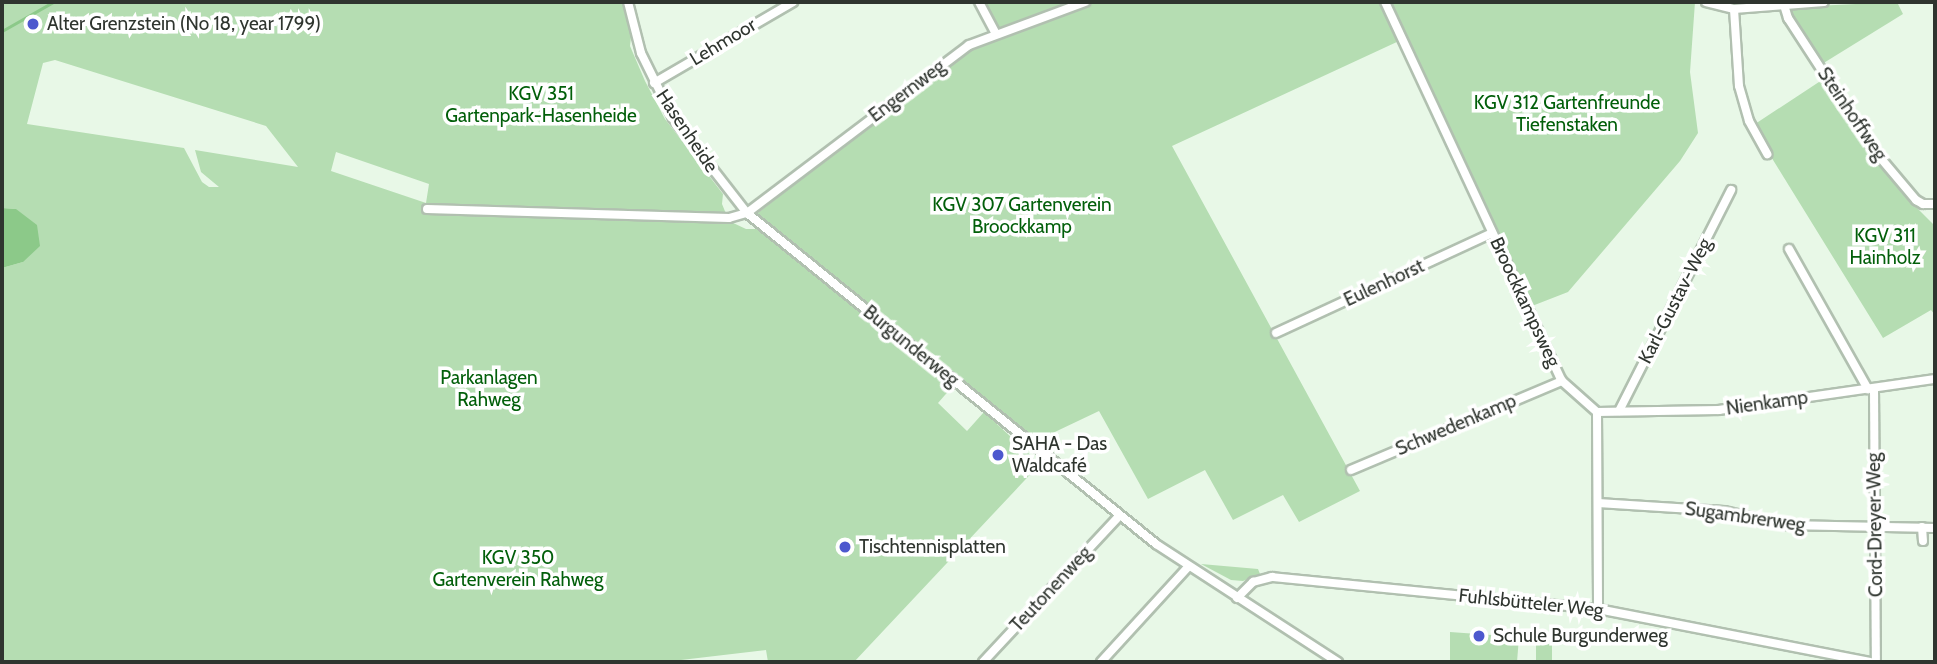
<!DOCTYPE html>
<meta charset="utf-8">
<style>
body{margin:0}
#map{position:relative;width:1937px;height:664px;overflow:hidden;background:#e8f8e7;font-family:Cabin,sans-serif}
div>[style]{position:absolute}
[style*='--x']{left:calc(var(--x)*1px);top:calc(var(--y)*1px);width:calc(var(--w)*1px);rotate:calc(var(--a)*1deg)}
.green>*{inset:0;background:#b5ddb2}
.water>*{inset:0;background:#8cc989}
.stream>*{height:2.5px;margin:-1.25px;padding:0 1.25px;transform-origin:1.25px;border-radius:1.25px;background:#8cc989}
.roads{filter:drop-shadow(2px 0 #b1c0b0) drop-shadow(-2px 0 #b1c0b0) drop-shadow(0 2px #b1c0b0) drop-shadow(0 -2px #b1c0b0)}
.street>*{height:8px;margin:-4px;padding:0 4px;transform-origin:4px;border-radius:4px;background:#fff}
.dots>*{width:19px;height:19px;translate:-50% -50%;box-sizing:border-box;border:4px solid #fff;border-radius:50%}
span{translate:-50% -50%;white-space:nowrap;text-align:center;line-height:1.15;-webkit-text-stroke:7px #fff;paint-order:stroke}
.poi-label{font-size:19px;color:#2f352f}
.left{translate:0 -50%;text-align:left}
.street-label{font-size:19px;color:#2f352f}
.park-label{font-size:19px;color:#025f0a}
.frame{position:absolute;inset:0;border:4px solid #2f352f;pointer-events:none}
</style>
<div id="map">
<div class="green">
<div style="clip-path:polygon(evenodd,2px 2px,626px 2px,632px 28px,630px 46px,645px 81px,665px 119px,723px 194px,722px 204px,729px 221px,746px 229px,758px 229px,952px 387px,938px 403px,967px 431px,984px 412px,1040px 464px,854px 662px,768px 662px,766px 650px,664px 662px,2px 662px,2px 268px,23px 262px,16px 209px,2px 208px,2px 2px,55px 60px,266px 126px,298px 167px,195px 150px,201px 172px,219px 187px,209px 187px,202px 182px,184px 148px,27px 124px,43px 63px,55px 60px,2px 2px,336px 152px,429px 184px,426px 203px,331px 171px,336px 152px)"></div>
<div style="clip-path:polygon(983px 2px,1380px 2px,1399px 41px,1172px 146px,1360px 491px,1299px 522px,1283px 495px,1233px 520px,1205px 470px,1148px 499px,1099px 411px,1038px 440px,754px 216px,964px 50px,1001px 37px)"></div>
<div style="clip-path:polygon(1389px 2px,1695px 2px,1690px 72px,1698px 133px,1680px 161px,1568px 292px,1532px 306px)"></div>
<div style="clip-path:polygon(1897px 2px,1903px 14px,1822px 64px,1789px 13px,1794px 7px)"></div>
<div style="clip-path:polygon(1822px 80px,1866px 147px,1904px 195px,1935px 226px,1935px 315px,1931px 310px,1883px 338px,1752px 126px)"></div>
<div style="clip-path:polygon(1201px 564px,1258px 569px,1260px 574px,1243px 581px,1231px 580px)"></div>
<div style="clip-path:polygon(1450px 632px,1519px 637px,1517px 662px,1450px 662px)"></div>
<div style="clip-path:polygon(1536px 640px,1552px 640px,1552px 662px,1536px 662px)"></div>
</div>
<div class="water">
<div style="clip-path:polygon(2px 208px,16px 209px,37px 225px,40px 246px,23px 262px,2px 268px)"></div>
</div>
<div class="stream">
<div style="--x:2;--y:31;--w:59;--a:-29.6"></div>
</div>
<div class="roads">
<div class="street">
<div style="--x:628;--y:2;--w:53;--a:75.7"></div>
<div style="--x:641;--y:53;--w:72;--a:63.8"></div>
<div style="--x:673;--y:118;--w:120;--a:52.1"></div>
<div style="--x:747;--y:213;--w:526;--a:38.98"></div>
<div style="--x:1156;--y:544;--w:217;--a:33"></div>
<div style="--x:979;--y:2;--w:36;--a:62"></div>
<div style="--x:1385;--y:2;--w:418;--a:65"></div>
<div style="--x:1562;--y:381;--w:47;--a:41.5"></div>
<div style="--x:1597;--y:412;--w:197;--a:89.7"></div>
<div style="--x:1706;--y:2;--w:29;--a:14"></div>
<div style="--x:1734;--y:9;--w:90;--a:-4.4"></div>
<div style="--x:1784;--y:5;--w:14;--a:73"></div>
<div style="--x:1788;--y:18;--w:156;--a:57"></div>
<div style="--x:1873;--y:149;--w:67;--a:49.9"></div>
<div style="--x:1916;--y:200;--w:8;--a:30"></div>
<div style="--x:1923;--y:204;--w:12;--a:0"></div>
<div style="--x:1734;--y:9;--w:77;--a:86.3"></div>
<div style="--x:1739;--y:86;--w:36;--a:74"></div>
<div style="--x:1749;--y:121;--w:38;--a:61"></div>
<div style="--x:654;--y:83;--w:161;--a:-30.2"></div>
<div style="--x:427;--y:209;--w:302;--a:1.7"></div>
<div style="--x:729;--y:218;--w:19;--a:-16"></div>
<div style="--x:747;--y:213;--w:278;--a:-37.1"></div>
<div style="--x:969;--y:45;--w:124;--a:-20.3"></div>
<div style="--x:1789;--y:249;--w:161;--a:60.6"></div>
<div style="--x:1276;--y:333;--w:238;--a:-24.8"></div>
<div style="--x:1874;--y:389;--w:273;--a:89.6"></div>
<div style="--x:1619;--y:411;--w:248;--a:-63.1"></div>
<div style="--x:1597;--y:412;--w:122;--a:-0.9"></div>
<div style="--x:1719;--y:410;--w:218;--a:-8.2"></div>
<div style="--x:1351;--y:470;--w:229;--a:-22.9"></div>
<div style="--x:1598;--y:503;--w:126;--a:3.6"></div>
<div style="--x:1724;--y:511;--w:63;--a:12.9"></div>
<div style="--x:1785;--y:525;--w:150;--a:1.1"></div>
<div style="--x:1922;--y:527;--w:14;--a:86"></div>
<div style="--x:1237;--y:598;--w:23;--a:-45"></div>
<div style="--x:1253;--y:582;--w:20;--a:-15"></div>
<div style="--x:1272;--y:577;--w:328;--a:5.6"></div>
<div style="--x:1598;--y:609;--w:277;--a:11"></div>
<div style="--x:983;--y:662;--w:200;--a:-47"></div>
<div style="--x:1101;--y:662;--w:129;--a:-47.5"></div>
</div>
</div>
<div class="dots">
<div style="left:33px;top:24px;background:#4d58ce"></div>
<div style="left:998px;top:455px;background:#4d58ce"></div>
<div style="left:845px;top:547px;background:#4d58ce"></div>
<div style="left:1479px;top:636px;background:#4d58ce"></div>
</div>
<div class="poi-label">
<span class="left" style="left:47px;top:24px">Alter Grenzstein (No 18, year 1799)</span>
<span class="left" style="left:1012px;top:455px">SAHA - Das<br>Waldcafé</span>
<span class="left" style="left:859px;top:547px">Tischtennisplatten</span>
<span class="left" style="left:1493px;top:636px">Schule Burgunderweg</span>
</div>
<div class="street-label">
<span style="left:723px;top:42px;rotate:-31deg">Lehmoor</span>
<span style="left:907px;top:91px;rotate:-37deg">Engernweg</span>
<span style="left:1852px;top:114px;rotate:56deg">Steinhoffweg</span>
<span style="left:687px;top:131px;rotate:56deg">Hasenheide</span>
<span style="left:1384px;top:283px;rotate:-25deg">Eulenhorst</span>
<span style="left:1675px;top:301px;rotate:-63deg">Karl-Gustav-Weg</span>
<span style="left:1525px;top:302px;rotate:65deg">Broockkampsweg</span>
<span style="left:911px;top:346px;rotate:39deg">Burgunderweg</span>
<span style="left:1767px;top:403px;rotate:-8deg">Nienkamp</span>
<span style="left:1456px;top:425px;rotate:-23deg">Schwedenkamp</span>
<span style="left:1745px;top:517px;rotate:8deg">Sugambrerweg</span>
<span style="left:1875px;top:525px;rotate:-91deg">Cord-Dreyer-Weg</span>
<span style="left:1051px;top:589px;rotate:-47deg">Teutonenweg</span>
<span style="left:1531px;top:603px;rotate:6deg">Fuhlsbütteler Weg</span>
</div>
<div class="park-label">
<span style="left:541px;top:105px">KGV 351<br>Gartenpark-Hasenheide</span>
<span style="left:1567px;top:114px">KGV 312 Gartenfreunde<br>Tiefenstaken</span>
<span style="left:1022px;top:216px">KGV 307 Gartenverein<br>Broockkamp</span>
<span style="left:1885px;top:247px">KGV 311<br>Hainholz</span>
<span style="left:489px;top:389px">Parkanlagen<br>Rahweg</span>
<span style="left:518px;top:569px">KGV 350<br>Gartenverein Rahweg</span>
</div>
<div class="frame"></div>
</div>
